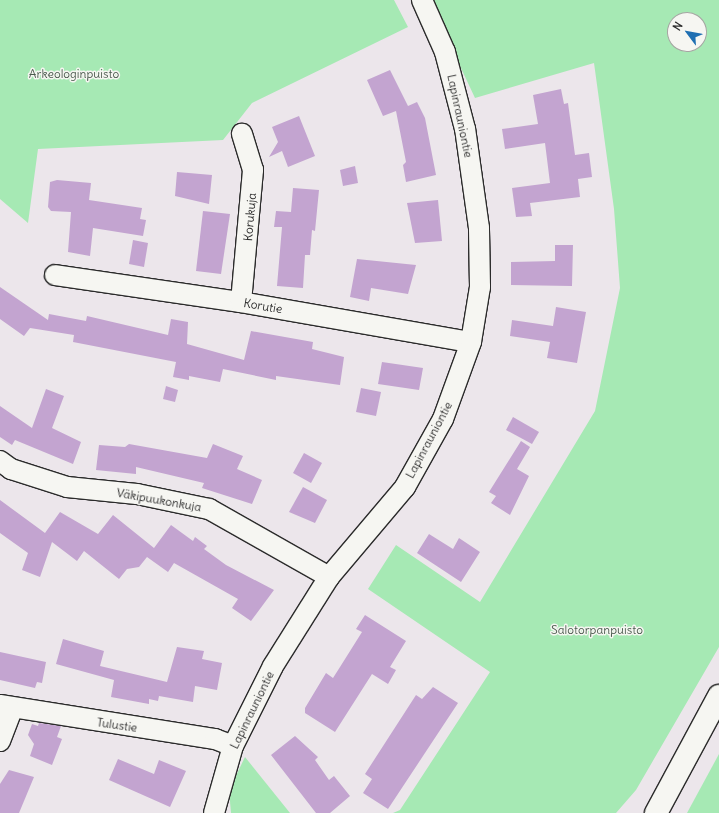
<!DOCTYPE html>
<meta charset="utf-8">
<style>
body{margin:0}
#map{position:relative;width:719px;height:813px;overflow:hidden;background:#ece6eb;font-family:Delius,sans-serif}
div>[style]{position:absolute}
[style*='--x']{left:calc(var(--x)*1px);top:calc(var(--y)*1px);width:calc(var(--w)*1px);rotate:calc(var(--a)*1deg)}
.green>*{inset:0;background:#a6e9b4}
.building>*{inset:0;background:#c3a4d0}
.roads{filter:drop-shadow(1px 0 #2b2b2b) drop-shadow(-1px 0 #2b2b2b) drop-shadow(0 1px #2b2b2b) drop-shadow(0 -1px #2b2b2b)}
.minor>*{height:20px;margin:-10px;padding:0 10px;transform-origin:10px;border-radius:10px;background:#f6f6f2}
.major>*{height:22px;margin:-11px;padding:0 11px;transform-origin:11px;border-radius:11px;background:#f6f6f2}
span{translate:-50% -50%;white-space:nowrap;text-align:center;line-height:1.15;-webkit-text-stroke:3px #f6f6f2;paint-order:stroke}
.park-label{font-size:12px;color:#4a5a4d}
.street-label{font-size:12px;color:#2b2b2b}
.north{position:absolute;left:667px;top:12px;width:40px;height:40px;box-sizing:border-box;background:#f6f6f2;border:1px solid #a5a5a2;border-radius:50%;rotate:302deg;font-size:11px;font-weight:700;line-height:16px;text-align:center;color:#2b2b2b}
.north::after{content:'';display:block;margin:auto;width:14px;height:18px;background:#1f6fb2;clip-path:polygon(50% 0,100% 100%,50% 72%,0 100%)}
</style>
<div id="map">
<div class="green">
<div style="clip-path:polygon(0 0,394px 0,408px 27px,252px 103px,223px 140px,38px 149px,28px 223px,0 199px)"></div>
<div style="clip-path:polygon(evenodd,429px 0,719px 0,719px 647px,636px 790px,616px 813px,393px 813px,400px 810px,490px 672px,368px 589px,396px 545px,480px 602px,595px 411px,620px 288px,614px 209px,594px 63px,475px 98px,429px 0,675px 20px,699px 20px,699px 44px,675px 44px,675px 20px)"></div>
<div style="clip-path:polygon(719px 754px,719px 813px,687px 813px)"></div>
<div style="clip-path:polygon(245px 757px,290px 813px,231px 813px,229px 790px)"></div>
</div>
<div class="building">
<div style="clip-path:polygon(390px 70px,408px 106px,417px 102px,425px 118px,436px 175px,406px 182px,403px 165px,406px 162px,396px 111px,383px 116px,367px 80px)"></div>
<div style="clip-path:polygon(561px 89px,564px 104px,568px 103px,575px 155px,589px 153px,592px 177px,578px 179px,580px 197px,530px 203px,532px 216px,516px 217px,512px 188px,550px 183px,545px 143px,505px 149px,502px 129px,538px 124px,533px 95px)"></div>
<div style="clip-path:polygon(299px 116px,315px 156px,288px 167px,282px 151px,269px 157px,278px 142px,272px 127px)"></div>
<div style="clip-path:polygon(355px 166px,358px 183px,343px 186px,340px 170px)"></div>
<div style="clip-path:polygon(177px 172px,212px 175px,209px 204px,175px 196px)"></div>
<div style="clip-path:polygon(57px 180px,91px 183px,89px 200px,142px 208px,140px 219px,146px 220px,143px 236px,93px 228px,90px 256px,68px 252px,71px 212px,51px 211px,48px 207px,50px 182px)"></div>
<div style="clip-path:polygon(293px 188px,319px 190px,315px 231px,312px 230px,310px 255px,305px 255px,303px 288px,277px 286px,282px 227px,274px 227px,276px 211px,291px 212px)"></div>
<div style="clip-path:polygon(438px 200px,442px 241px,415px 243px,407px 203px)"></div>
<div style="clip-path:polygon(203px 211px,230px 214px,221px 274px,196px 271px)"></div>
<div style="clip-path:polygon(133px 240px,148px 243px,144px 267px,129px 264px)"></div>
<div style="clip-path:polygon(555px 245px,573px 245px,572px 286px,511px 285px,511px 262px,555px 261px)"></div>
<div style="clip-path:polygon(357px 259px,416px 265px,408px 294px,371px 288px,369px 301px,350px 297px)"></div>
<div style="clip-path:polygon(0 287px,48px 320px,49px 314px,86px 321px,87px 316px,168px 335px,171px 319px,188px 322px,187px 344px,244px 360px,251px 331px,313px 342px,312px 349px,344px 357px,340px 385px,276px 376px,276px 380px,223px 369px,220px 382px,189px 376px,189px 380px,173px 377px,176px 362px,73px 342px,74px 335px,30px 328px,24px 336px,0 319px)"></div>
<div style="clip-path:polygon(556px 307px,586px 312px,577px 363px,547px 358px,550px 342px,510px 336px,512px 320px,553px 326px)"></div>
<div style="clip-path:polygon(382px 362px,423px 368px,419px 390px,378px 384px)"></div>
<div style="clip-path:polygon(166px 386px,178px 390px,175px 402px,163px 399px)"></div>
<div style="clip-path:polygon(361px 388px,381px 392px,376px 416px,356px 412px)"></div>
<div style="clip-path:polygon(46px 389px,64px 396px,52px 428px,81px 442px,73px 464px,15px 440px,12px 445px,0 437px,0 406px,32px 428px)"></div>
<div style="clip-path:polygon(513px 417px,539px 432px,532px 444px,506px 430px)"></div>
<div style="clip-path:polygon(521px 441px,530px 447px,517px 469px,529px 476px,510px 515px,491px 503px,496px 496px,489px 492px)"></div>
<div style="clip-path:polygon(129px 444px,207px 458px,213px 444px,243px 456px,237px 469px,262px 480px,252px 504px,202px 488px,204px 483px,136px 467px,136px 474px,96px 470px,99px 445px,125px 447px)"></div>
<div style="clip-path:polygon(304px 453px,322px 463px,311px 483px,293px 473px)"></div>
<div style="clip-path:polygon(303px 487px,327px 500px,315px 523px,289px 512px)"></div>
<div style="clip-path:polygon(0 500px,45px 533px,60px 512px,98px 534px,113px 515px,154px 548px,171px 525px,193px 541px,195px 537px,207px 546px,204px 549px,226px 565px,274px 590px,251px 621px,232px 608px,238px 599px,174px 563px,168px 572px,147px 557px,139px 567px,127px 569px,119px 579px,84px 551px,77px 561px,52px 542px,40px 577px,22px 570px,28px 553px,0 533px)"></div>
<div style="clip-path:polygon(429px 534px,453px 549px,459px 538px,480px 552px,461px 582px,417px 553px)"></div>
<div style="clip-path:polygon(365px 615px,406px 641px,390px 667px,396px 670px,388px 684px,372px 674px,335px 732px,305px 713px,305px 708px,326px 673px,333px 678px,340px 667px,362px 632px,356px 629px)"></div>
<div style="clip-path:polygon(63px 639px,104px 651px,100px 666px,167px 682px,177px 647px,204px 651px,202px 659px,222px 663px,217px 690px,195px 686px,193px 702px,159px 696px,158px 701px,149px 699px,149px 704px,111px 697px,114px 680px,56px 664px)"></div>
<div style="clip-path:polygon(0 652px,46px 662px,42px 683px,37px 682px,35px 688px,0 680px)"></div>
<div style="clip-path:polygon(433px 687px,458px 703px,388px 809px,363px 793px,372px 779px,365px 774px,416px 695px,422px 699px)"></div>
<div style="clip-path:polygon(39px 723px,61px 726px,57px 737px,62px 739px,52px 765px,30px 756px,34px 744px,28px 735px,32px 724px,38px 726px)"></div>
<div style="clip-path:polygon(295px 736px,318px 757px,315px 760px,329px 780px,334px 776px,350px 796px,330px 813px,316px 813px,271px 755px)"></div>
<div style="clip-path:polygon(118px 759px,154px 774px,159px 760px,186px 771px,170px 807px,109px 780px)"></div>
<div style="clip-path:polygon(9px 770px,34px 777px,19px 813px,0 813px,0 784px)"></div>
</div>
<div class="roads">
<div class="minor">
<div style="--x:55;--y:275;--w:188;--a:8.3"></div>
<div style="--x:241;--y:302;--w:233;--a:9.9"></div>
<div style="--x:241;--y:302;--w:133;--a:-84.8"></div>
<div style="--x:253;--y:170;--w:38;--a:-107"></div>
<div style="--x:0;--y:461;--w:14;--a:36"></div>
<div style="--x:11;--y:469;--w:59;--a:17.8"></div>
<div style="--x:67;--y:487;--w:70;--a:5.7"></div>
<div style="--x:137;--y:494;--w:74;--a:11.8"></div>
<div style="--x:209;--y:509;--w:138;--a:29.5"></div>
<div style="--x:0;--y:705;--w:218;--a:9"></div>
<div style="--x:215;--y:739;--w:19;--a:21"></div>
<div style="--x:0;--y:741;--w:33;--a:-69"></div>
<div style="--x:214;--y:813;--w:70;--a:-74.2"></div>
<div style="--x:233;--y:746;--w:89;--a:-63.4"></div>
<div style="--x:273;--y:666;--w:105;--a:-57.8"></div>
<div style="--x:329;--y:577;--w:118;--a:-49.8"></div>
<div style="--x:405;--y:487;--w:78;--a:-60.8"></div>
<div style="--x:443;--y:419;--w:82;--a:-70"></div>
<div style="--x:471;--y:342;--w:56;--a:-80.7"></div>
<div style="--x:480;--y:287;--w:59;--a:-91"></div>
<div style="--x:479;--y:228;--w:100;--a:-98"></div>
<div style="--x:465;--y:129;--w:80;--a:-104.6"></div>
<div style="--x:445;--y:52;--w:57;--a:-113.9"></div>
</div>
<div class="major">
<div style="--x:656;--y:813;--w:133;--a:-61.7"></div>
</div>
</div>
<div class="park-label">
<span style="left:74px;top:74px">Arkeologinpuisto</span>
<span style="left:597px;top:630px">Salotorpanpuisto</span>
</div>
<div class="street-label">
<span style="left:460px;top:116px;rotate:78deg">Lapinrauniontie</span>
<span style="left:250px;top:217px;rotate:-85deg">Korukuja</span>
<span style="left:263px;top:306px;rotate:10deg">Korutie</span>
<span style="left:429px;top:440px;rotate:-62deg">Lapinrauniontie</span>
<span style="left:159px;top:500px;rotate:10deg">Väkipuukonkuja</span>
<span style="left:252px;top:710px;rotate:-64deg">Lapinrauniontie</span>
<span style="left:117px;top:725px;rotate:8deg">Tulustie</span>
</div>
<div class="north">N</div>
</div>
